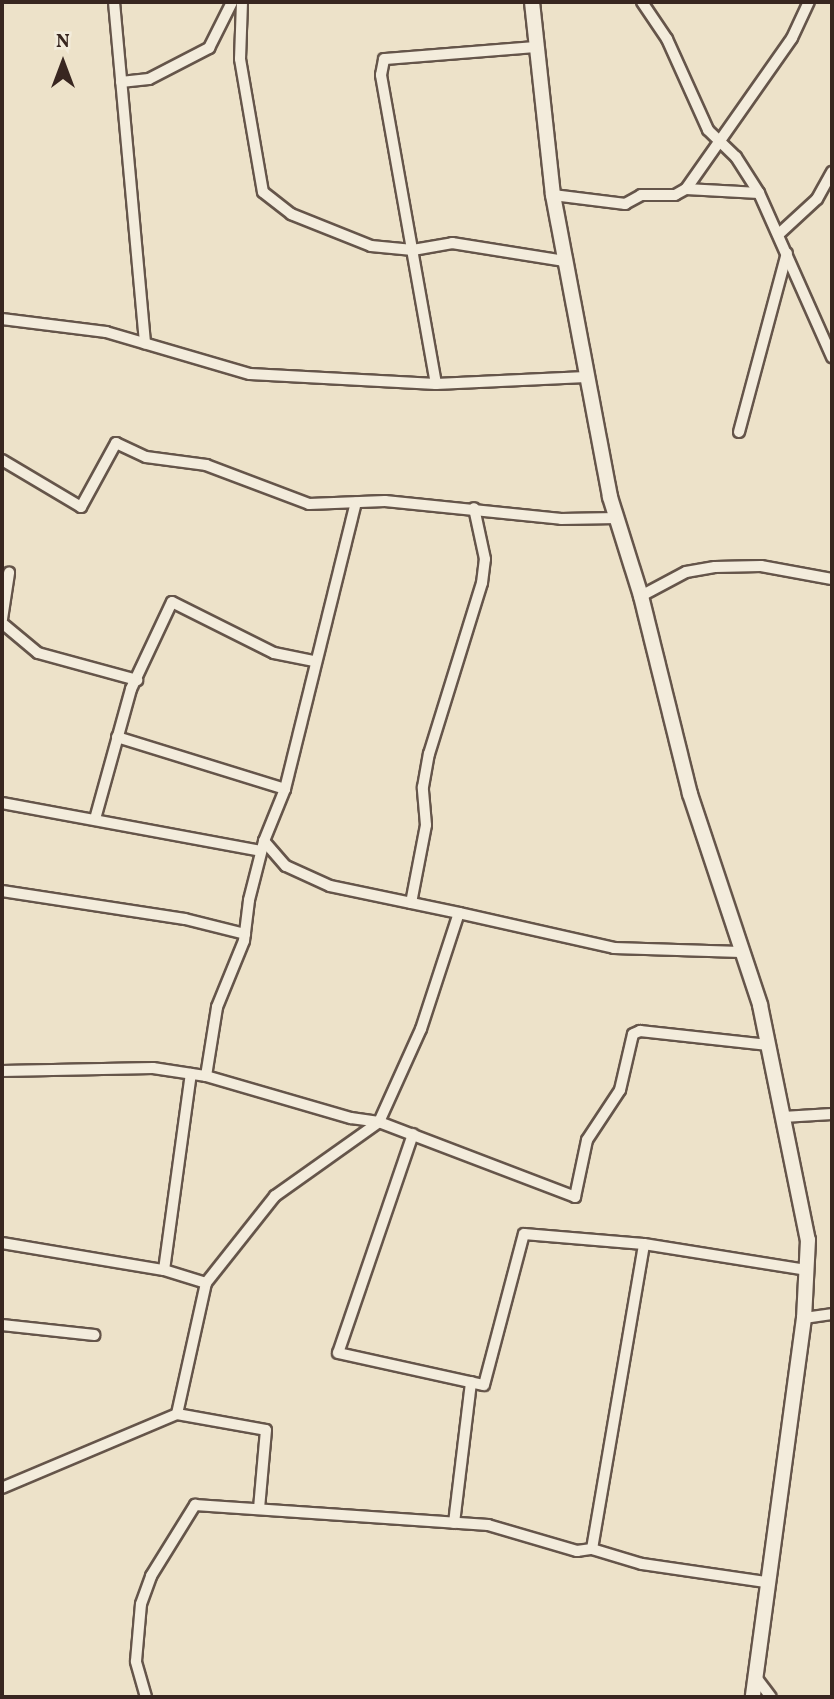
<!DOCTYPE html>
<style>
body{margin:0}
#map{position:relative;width:834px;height:1699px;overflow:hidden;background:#ede2c9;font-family:Vollkorn,serif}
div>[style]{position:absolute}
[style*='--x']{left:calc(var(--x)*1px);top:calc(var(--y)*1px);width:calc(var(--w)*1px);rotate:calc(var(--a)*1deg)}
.roads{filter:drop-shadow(2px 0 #65554a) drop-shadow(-2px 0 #65554a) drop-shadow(0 2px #65554a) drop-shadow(0 -2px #65554a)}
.minor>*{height:10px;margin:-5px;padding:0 5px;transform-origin:5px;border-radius:5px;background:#f3ecdc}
.tertiary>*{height:14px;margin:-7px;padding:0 7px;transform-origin:7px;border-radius:7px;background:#f3ecdc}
span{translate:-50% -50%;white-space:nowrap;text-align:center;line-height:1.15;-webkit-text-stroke:6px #f3ecdc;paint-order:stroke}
.frame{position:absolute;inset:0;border:4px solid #382620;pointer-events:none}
.north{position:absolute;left:28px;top:28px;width:70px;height:70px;-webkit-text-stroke:5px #f3ecdc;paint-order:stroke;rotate:0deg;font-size:19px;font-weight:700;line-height:28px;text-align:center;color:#382620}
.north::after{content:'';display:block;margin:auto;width:24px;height:32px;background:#382620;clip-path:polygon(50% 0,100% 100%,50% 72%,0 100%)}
</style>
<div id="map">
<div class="roads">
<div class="minor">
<div style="--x:114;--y:2;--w:343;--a:84.8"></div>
<div style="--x:242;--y:2;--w:57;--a:92"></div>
<div style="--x:240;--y:59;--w:135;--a:80.2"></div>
<div style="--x:263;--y:192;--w:36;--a:38"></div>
<div style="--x:291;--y:214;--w:86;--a:21.8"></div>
<div style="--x:371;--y:246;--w:42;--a:5.4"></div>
<div style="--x:413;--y:250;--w:40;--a:-10"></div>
<div style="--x:452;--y:243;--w:114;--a:9.1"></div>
<div style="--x:642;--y:2;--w:45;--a:56"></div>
<div style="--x:667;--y:39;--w:100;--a:65.7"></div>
<div style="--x:708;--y:130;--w:39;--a:44"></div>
<div style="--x:736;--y:157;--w:43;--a:57.4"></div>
<div style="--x:759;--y:193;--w:180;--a:66"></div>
<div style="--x:121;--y:82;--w:28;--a:-6"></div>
<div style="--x:149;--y:79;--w:68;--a:-27.3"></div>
<div style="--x:209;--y:48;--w:51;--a:-63.4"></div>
<div style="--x:686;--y:189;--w:73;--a:3.1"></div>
<div style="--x:553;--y:195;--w:73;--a:7.1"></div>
<div style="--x:625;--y:204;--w:18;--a:-29"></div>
<div style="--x:641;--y:195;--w:34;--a:0"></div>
<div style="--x:675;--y:195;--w:13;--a:-29"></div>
<div style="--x:686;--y:189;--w:184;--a:-54.9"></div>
<div style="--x:792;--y:38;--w:40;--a:-65"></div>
<div style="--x:780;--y:233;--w:50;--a:-42.6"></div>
<div style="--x:817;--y:199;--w:31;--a:-61"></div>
<div style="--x:2;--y:319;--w:105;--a:7.1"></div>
<div style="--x:106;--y:332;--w:150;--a:16.3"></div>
<div style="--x:250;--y:374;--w:186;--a:3.1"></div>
<div style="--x:436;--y:384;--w:150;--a:-2.7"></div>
<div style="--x:436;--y:384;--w:314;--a:-100.1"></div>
<div style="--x:381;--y:75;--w:16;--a:-79"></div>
<div style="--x:384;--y:59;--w:153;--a:-4.5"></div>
<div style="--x:739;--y:432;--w:185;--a:-75"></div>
<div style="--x:2;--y:460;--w:92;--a:30.7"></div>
<div style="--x:81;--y:507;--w:73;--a:-61.3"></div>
<div style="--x:116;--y:443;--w:33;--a:25"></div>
<div style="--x:146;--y:457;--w:61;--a:7.6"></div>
<div style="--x:206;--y:465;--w:110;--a:20.7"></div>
<div style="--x:309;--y:504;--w:76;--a:-2.3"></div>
<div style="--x:385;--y:501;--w:177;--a:5.8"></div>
<div style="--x:561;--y:519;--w:56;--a:-1"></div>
<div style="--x:641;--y:596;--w:51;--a:-28.1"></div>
<div style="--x:686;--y:572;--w:29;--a:-10"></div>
<div style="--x:715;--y:567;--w:46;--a:-1.2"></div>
<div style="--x:761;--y:566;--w:72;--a:10.4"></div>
<div style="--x:2;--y:619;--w:47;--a:-81.3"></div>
<div style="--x:2;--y:623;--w:47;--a:39.8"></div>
<div style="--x:38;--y:653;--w:103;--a:15.3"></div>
<div style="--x:117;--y:737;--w:176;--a:17.2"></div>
<div style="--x:2;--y:803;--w:263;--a:10.5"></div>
<div style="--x:95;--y:819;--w:135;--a:-74.5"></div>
<div style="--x:131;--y:689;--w:96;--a:-64.8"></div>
<div style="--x:172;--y:602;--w:114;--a:26.6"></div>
<div style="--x:274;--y:653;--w:41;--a:11.3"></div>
<div style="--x:264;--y:841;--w:33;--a:49"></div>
<div style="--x:286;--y:866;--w:48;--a:24.4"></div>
<div style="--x:330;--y:886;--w:132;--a:11.8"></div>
<div style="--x:2;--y:891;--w:185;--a:8.7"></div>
<div style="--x:185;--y:919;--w:62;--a:14"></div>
<div style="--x:411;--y:903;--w:79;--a:-79.1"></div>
<div style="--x:426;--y:825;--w:38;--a:-95"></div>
<div style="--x:423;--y:787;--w:34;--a:-80"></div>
<div style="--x:429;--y:754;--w:179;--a:-72.8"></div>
<div style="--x:482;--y:583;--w:24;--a:-83"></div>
<div style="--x:485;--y:559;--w:52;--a:-102.2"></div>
<div style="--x:2;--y:1071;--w:151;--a:-1.1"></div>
<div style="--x:153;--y:1068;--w:54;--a:8.6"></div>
<div style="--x:206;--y:1076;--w:151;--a:16.2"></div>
<div style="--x:351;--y:1118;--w:28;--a:8"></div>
<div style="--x:379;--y:1122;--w:210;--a:20.9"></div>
<div style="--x:575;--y:1197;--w:58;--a:-78.1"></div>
<div style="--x:587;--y:1140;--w:60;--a:-56.6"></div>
<div style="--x:620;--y:1090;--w:57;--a:-76.9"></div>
<div style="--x:633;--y:1034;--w:8;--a:-23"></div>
<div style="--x:640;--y:1031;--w:129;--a:6.2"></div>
<div style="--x:206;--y:1076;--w:70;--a:-80.9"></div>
<div style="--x:217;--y:1007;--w:71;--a:-67.8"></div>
<div style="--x:244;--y:941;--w:41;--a:-83"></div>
<div style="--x:249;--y:900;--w:61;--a:-75.7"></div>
<div style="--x:264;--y:841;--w:56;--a:-68"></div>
<div style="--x:285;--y:789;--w:295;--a:-76.1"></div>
<div style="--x:783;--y:1117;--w:49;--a:-3.5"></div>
<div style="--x:413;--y:1134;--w:231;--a:108.9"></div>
<div style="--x:338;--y:1353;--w:149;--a:12.4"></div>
<div style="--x:484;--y:1385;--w:156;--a:-75.2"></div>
<div style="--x:524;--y:1234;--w:120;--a:4.8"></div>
<div style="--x:644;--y:1244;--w:164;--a:9.1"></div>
<div style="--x:2;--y:1243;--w:164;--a:9.5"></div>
<div style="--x:164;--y:1270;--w:44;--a:17.2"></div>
<div style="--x:206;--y:1283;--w:134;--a:102.5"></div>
<div style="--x:177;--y:1414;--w:190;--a:157.1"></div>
<div style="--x:164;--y:1270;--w:198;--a:-82.2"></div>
<div style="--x:206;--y:1283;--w:111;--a:-51.6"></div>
<div style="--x:275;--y:1196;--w:128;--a:-35.4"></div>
<div style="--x:379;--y:1122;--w:102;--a:-65.7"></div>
<div style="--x:421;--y:1029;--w:122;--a:-71.9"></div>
<div style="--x:459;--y:913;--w:159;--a:12.7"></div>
<div style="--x:614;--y:948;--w:127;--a:1.8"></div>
<div style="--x:804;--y:1318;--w:28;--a:-8"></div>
<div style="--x:2;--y:1325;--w:93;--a:6.2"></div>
<div style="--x:177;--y:1414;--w:90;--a:10.2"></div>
<div style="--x:266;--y:1430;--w:79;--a:95.1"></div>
<div style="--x:454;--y:1523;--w:142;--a:-83.1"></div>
<div style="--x:592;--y:1549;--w:309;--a:-80.3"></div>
<div style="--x:755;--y:1676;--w:26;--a:53"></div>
<div style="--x:146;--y:1697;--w:37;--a:-106"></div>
<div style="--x:136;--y:1661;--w:57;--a:-85"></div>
<div style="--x:141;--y:1604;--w:30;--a:-70"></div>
<div style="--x:151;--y:1576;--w:84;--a:-58.2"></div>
<div style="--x:195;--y:1505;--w:294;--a:3.9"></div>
<div style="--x:488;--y:1525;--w:93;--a:16.3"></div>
<div style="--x:577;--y:1551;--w:15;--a:-8"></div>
<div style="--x:592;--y:1549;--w:52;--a:16.7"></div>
<div style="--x:642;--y:1564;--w:125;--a:8.3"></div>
</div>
<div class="tertiary">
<div style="--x:532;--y:2;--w:194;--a:83.8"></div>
<div style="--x:553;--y:195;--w:307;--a:79.3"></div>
<div style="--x:610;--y:497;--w:104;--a:72.6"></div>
<div style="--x:641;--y:596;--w:204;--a:76.1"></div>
<div style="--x:690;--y:794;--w:222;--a:71.6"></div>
<div style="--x:760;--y:1005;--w:240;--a:78.5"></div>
<div style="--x:808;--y:1240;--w:78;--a:92.9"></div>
<div style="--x:804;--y:1318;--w:382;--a:97.7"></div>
</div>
</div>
<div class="frame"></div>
<div class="north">N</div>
</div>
